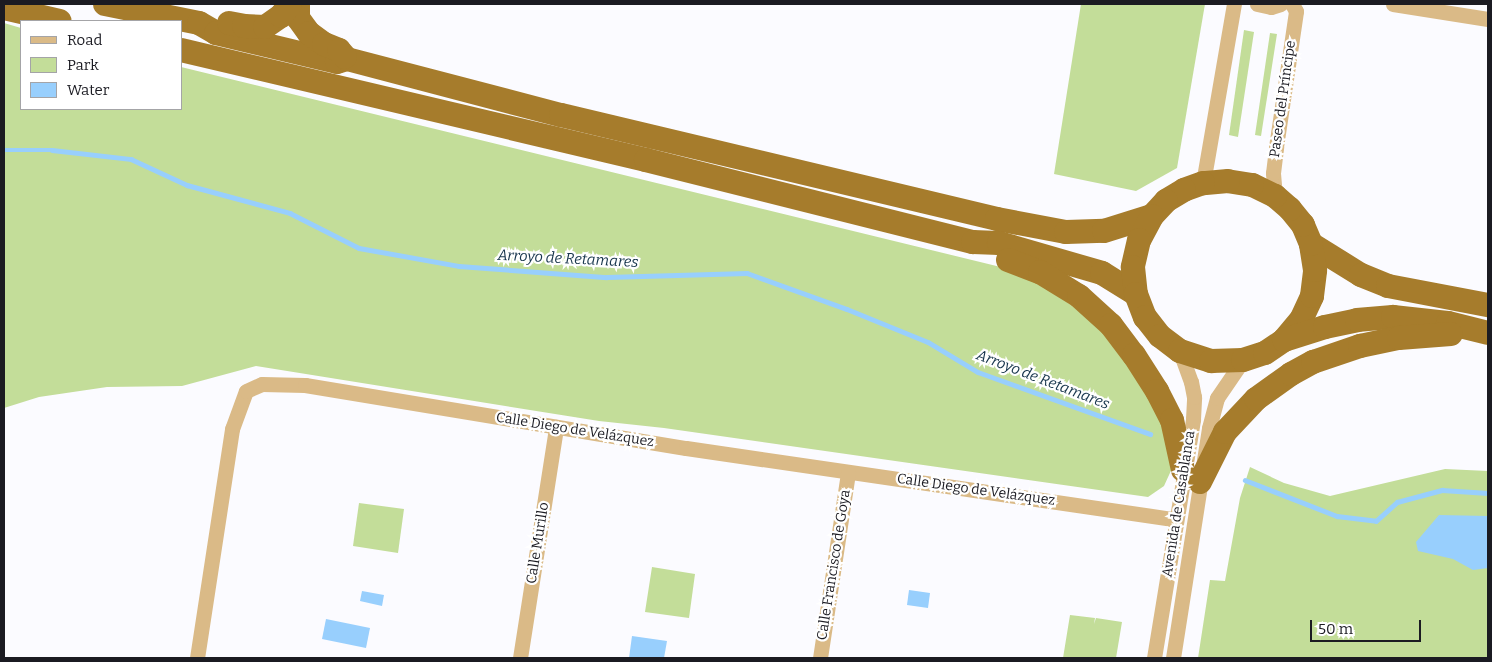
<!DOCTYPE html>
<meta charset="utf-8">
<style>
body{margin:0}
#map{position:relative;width:1492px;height:662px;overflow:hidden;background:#fbfbff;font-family:Bitter,serif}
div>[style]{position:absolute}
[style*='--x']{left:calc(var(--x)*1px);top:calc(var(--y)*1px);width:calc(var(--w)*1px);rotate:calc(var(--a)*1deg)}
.green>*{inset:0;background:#c3dd99}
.water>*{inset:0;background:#98cffd}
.stream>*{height:4.5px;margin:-2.25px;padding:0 2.25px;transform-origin:2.25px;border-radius:2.25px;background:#98cffd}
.minor>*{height:15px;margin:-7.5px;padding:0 7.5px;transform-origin:7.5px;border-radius:7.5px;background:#daba87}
.trunk>*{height:24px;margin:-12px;padding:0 12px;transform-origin:12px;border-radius:12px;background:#a67c2c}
span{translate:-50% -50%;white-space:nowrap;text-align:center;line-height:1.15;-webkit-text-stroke:4.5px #fff;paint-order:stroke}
.street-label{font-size:14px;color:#1b1b22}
.water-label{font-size:15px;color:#16344b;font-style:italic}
.frame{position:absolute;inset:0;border:5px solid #1b1b22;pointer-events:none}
.legend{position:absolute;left:20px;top:20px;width:162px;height:90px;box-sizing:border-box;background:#fff;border:1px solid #a4a4a7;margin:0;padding:6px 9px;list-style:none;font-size:15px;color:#1b1b22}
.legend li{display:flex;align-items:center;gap:10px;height:25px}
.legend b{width:25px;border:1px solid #a4a4a7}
.scale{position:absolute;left:1310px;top:620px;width:111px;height:22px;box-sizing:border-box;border:2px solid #1b1b22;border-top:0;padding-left:6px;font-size:15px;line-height:18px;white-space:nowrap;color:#1b1b22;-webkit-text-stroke:4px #fff;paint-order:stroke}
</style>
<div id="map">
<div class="green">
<div style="clip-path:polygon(1081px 4px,1205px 4px,1177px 168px,1136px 191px,1054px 174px)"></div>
<div style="clip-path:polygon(4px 23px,21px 28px,21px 109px,181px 109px,181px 67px,1017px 271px,1044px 284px,1106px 332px,1163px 415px,1174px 464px,1164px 486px,1148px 497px,664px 428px,599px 421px,256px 366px,182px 386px,107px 387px,39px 397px,4px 408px)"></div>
<div style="clip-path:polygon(1244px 30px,1254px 32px,1238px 137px,1229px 135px)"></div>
<div style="clip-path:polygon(1270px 33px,1277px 34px,1261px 136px,1255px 135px)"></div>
<div style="clip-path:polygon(1250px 467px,1284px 483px,1330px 496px,1445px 469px,1488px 471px,1488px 658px,1198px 658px,1210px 580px,1225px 581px,1240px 498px)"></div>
<div style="clip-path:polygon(359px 503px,404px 509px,398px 553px,353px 546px)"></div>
<div style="clip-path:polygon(652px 567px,695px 574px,689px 618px,645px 612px)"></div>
<div style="clip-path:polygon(1070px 615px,1095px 618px,1094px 624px,1096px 618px,1122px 622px,1116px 658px,1063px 658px)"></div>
</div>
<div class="water">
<div style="clip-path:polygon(1439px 515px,1488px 516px,1488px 568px,1473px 570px,1453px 559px,1418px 551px,1416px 542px)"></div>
<div style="clip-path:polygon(909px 590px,930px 593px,928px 608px,907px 605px)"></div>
<div style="clip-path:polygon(362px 591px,384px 595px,382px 606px,360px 601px)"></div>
<div style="clip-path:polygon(326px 619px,370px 628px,366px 648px,322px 639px)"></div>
<div style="clip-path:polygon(632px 636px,667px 641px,664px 658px,629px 658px)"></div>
</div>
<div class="stream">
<div style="--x:4;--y:150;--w:48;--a:0"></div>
<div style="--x:52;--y:150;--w:80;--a:6.5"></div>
<div style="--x:131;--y:159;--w:62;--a:24.9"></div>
<div style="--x:187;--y:185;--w:107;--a:15.2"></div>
<div style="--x:290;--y:213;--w:77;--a:26.9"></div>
<div style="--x:359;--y:248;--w:102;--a:10.2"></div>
<div style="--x:459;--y:266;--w:148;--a:4.3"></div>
<div style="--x:607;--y:277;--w:140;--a:-1.6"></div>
<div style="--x:747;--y:273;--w:106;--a:19.8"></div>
<div style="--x:847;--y:309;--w:87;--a:22.2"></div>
<div style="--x:928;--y:342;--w:58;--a:31"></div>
<div style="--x:978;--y:372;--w:183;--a:19.8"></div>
<div style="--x:1245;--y:480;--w:99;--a:21.4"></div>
<div style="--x:1337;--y:516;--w:39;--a:7"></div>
<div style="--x:1376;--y:521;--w:28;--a:-42"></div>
<div style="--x:1397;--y:502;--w:47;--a:-14.9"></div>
<div style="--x:1442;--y:490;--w:46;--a:3.7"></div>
</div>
<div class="minor">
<div style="--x:1257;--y:4;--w:14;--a:12"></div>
<div style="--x:1271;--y:7;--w:10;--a:-17"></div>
<div style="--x:1393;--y:4;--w:96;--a:9"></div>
<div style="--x:1203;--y:183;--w:182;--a:-80.2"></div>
<div style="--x:1275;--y:196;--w:23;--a:-95"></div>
<div style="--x:1273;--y:173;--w:26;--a:-83"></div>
<div style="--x:1276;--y:147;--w:137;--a:-81.6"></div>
<div style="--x:1296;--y:11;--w:8;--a:-120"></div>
<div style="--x:197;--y:658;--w:232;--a:-81.3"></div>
<div style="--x:232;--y:429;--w:40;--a:-69.8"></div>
<div style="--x:246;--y:391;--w:17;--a:-24"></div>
<div style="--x:262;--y:384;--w:43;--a:1.3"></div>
<div style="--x:305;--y:385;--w:386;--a:9.4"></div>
<div style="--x:686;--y:448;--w:494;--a:8.3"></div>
<div style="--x:520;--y:658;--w:234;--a:-81.1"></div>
<div style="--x:820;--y:658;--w:188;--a:-81.4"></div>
<div style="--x:1154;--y:658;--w:242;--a:-80.7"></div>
<div style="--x:1193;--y:419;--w:22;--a:-87"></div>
<div style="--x:1194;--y:397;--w:15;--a:-101"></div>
<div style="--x:1191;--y:382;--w:33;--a:-110"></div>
<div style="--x:1173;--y:658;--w:233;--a:-81.1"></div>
<div style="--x:1209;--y:428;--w:31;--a:-75"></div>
<div style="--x:1217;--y:398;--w:46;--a:-55.6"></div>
</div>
<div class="trunk">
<div style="--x:105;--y:4;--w:96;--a:11.4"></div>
<div style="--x:199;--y:23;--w:20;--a:30"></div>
<div style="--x:216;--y:33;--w:124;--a:13.5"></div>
<div style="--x:337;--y:62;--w:10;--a:-17"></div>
<div style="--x:347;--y:59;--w:221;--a:14.7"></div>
<div style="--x:561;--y:115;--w:448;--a:13.4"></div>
<div style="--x:997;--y:219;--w:70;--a:10.7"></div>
<div style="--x:1066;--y:232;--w:38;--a:-2"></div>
<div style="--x:1104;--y:231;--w:50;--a:-17.4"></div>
<div style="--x:298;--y:4;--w:14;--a:90"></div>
<div style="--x:298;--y:18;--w:19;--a:54"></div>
<div style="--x:309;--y:33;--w:19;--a:36"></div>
<div style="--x:324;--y:44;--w:16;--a:22"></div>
<div style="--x:339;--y:50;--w:9;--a:49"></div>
<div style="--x:4;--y:8;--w:57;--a:13.1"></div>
<div style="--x:229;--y:23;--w:15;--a:11"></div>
<div style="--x:244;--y:26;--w:21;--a:3"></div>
<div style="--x:265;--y:27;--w:19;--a:-35"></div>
<div style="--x:281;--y:16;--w:15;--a:-53"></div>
<div style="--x:181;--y:50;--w:478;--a:13.3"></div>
<div style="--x:646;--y:160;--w:337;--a:14.1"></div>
<div style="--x:973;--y:242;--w:26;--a:2"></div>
<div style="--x:999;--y:243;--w:107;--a:16.2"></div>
<div style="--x:1102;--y:273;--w:40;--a:32"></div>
<div style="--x:1311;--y:244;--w:59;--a:31.8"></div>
<div style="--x:1361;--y:275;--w:29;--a:22"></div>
<div style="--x:1388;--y:286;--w:102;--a:10.8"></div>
<div style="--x:1008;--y:260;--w:34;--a:21"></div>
<div style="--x:1040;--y:272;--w:46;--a:31.6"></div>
<div style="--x:1079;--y:296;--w:43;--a:42.2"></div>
<div style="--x:1111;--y:325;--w:38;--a:53"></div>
<div style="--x:1134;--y:355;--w:43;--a:57.4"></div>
<div style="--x:1157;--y:391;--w:33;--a:63"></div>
<div style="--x:1172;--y:420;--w:51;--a:77.6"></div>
<div style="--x:1284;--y:340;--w:26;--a:-50"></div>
<div style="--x:1301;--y:320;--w:26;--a:-65"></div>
<div style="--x:1312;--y:296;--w:26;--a:-83"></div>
<div style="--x:1315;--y:270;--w:26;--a:-99"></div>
<div style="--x:1311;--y:244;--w:21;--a:-113"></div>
<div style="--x:1303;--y:225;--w:21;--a:-129"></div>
<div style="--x:1290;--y:209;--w:20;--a:-139"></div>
<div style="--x:1275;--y:196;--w:25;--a:-154"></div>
<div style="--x:1252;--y:185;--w:24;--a:-171"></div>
<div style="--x:1228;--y:181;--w:25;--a:175"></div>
<div style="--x:1203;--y:183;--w:20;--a:160"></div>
<div style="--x:1184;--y:190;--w:21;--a:149"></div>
<div style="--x:1166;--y:201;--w:21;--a:133"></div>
<div style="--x:1152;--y:216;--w:27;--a:118"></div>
<div style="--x:1139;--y:240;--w:28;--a:103"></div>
<div style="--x:1133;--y:267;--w:27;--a:84"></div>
<div style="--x:1136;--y:294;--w:25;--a:69"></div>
<div style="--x:1145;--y:317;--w:24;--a:52"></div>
<div style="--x:1160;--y:336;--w:25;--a:37"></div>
<div style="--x:1180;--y:351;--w:33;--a:18"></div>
<div style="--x:1211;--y:361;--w:32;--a:-2"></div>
<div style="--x:1243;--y:360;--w:23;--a:-18"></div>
<div style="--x:1265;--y:353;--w:23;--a:-34"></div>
<div style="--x:1284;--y:340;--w:43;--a:-17.6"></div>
<div style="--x:1325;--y:327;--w:33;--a:-12"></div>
<div style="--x:1357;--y:320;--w:36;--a:-5"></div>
<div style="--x:1393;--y:317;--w:55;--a:6.2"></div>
<div style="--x:1448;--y:323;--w:41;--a:14"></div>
<div style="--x:1200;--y:482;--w:56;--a:-63.4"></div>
<div style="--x:1225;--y:432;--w:45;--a:-46.8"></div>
<div style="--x:1256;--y:399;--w:43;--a:-35.5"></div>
<div style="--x:1291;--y:374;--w:25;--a:-29"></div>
<div style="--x:1313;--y:362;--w:50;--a:-18.8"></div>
<div style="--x:1360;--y:346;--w:40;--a:-12"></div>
<div style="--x:1399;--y:338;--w:52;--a:-4.4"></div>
</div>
<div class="street-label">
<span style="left:1283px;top:99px;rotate:-82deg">Paseo del Príncipe</span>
<span style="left:575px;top:430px;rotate:9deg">Calle Diego de Velázquez</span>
<span style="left:976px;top:490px;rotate:8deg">Calle Diego de Velázquez</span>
<span style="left:1179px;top:504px;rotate:-81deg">Avenida de Casablanca</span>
<span style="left:538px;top:543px;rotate:-81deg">Calle Murillo</span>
<span style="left:834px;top:565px;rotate:-81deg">Calle Francisco de Goya</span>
</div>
<div class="water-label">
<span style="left:568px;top:259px;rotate:3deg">Arroyo de Retamares</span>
<span style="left:1043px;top:380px;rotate:21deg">Arroyo de Retamares</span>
</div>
<div class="frame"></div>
<ul class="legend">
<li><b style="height:6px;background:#daba87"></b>Road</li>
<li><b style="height:14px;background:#c3dd99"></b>Park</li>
<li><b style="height:14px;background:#98cffd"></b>Water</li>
</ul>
<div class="scale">50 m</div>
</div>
